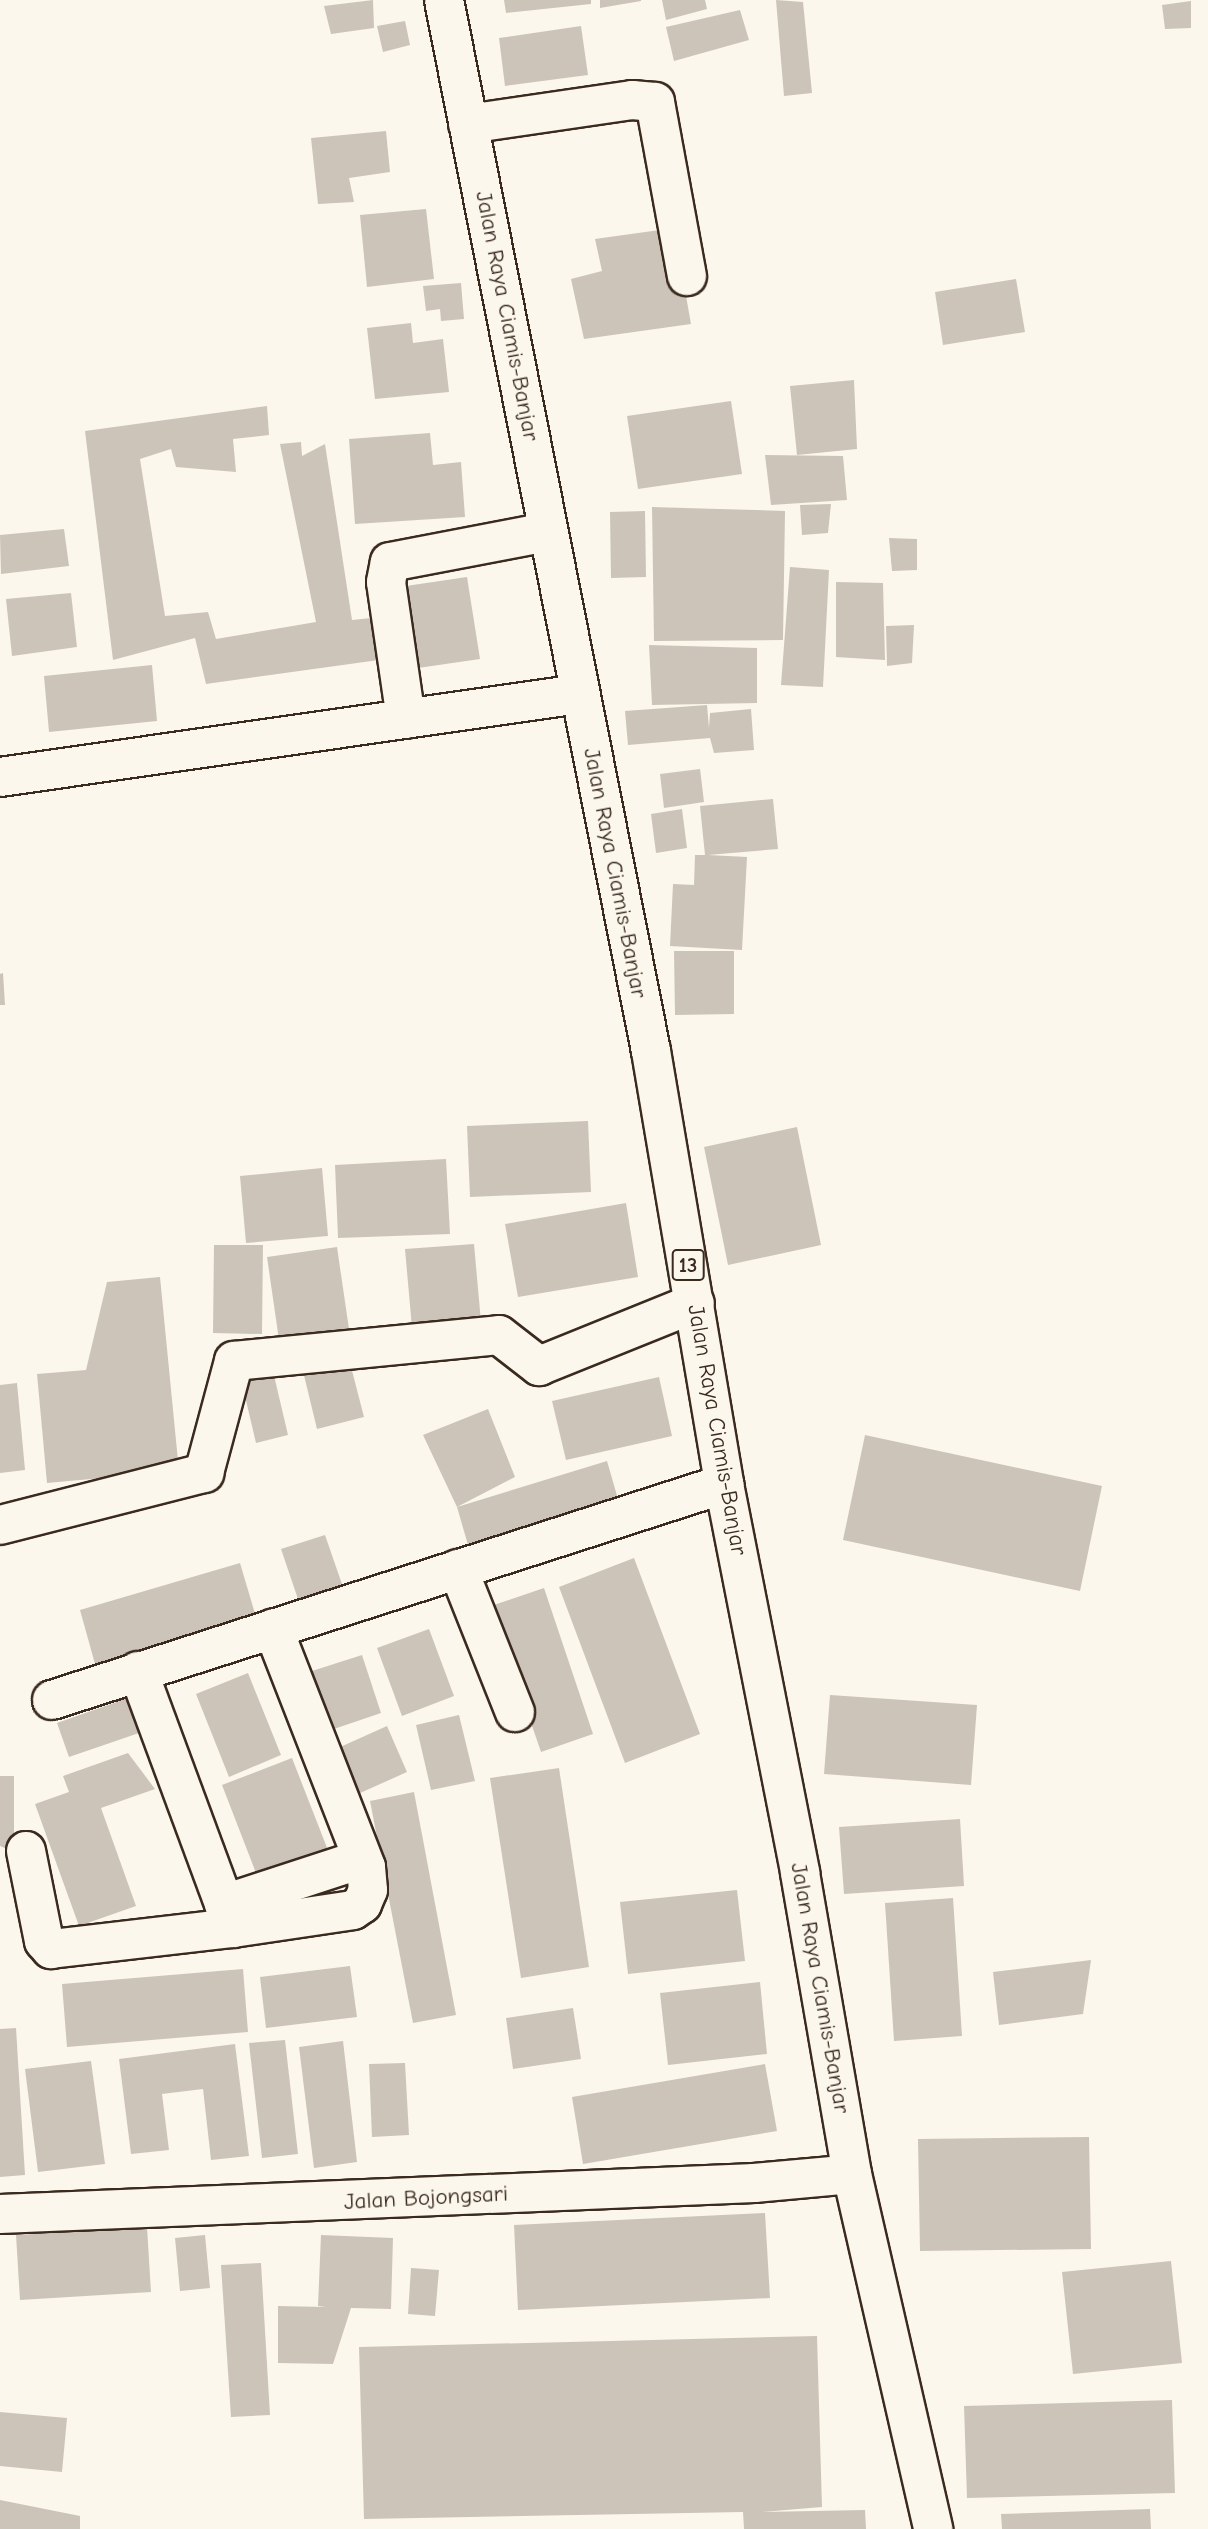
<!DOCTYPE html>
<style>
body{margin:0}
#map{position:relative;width:1208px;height:2529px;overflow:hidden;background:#fbf7ec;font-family:"Comic Neue",sans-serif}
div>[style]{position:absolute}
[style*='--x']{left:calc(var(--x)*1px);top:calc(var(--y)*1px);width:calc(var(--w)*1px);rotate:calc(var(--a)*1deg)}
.building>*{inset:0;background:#ccc4b9}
.roads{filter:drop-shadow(2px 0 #3b2a1e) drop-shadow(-2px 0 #3b2a1e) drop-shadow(0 2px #3b2a1e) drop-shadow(0 -2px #3b2a1e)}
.street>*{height:38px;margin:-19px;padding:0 19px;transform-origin:19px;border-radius:19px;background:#fbf7ec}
.highway>*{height:38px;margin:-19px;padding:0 19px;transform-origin:19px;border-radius:19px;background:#fbf7ec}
span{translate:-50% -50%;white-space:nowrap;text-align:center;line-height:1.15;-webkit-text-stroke:5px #fbf7ec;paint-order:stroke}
.shield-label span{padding:2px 5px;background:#fbf7ec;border:2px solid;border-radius:5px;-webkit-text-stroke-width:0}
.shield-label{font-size:21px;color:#3b2a1e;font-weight:700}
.street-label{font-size:23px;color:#3b2a1e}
</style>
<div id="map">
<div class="building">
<div style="clip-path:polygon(373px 0,374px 28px,331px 34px,324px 6px)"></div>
<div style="clip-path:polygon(504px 0,591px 0,591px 4px,506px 13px)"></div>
<div style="clip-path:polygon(600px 0,641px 0,641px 1px,600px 8px)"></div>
<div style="clip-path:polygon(662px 0,705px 0,707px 9px,666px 20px)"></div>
<div style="clip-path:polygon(776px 0,803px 2px,812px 93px,784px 96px)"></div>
<div style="clip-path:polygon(1191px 1px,1191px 28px,1165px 29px,1162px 5px)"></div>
<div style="clip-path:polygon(740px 10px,749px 40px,674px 61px,666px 27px)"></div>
<div style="clip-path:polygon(405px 21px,410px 45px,383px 52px,377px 26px)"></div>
<div style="clip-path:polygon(581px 26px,588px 75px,505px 86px,499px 38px)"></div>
<div style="clip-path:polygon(386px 131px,390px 172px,349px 178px,354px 202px,318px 204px,311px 138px)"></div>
<div style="clip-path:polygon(426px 209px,434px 279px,367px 287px,360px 215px)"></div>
<div style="clip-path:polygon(674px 228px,691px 324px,584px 339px,571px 279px,602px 271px,595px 239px)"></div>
<div style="clip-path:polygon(1016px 279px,1025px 332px,943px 345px,935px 292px)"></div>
<div style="clip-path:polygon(461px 283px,464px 319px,441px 321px,440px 309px,426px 311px,423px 286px)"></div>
<div style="clip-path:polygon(411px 323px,413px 343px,443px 339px,449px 392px,375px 399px,367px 328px)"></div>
<div style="clip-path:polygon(854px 380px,857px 449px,797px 455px,790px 386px)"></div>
<div style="clip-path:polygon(731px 401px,742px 474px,638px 489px,627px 416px)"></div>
<div style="clip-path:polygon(267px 406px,269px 435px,233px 439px,236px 472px,176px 467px,171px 449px,140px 459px,165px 616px,208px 612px,216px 639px,316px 622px,280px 444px,301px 442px,302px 456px,325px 444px,352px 620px,381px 617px,386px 659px,206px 684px,195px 638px,113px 660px,85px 431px)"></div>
<div style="clip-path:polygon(430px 433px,433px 465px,461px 462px,465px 517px,355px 524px,349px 439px)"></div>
<div style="clip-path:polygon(765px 455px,843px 456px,847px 500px,771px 505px)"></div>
<div style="clip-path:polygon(831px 504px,828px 533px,802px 535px,800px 505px)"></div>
<div style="clip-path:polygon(652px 507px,785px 511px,783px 640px,654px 641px)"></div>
<div style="clip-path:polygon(645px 511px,646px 577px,611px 578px,610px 512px)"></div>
<div style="clip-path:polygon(64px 529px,69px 566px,1px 574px,0 535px)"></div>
<div style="clip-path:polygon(889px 538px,917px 539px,917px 570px,892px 571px)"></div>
<div style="clip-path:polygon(790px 567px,829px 570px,823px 687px,781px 685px)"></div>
<div style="clip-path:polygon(467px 577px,480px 659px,418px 668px,406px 586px)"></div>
<div style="clip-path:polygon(836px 582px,883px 583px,885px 660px,836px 657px)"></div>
<div style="clip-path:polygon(71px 593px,77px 647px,12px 656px,6px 599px)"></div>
<div style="clip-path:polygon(914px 625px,912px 663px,887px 666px,886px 626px)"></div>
<div style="clip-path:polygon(649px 645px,757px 648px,757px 703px,652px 705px)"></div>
<div style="clip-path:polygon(152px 665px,157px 721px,49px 732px,44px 676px)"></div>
<div style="clip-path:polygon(707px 705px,709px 728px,710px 713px,751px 709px,754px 750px,714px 753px,710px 738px,628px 745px,625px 711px)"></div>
<div style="clip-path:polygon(700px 769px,704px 802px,664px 808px,660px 774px)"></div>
<div style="clip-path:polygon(773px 799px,778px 849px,708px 855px,747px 857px,742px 950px,670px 946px,673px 884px,694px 885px,695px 855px,705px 855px,700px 806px)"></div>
<div style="clip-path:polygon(682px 809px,687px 848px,656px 853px,651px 814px)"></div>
<div style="clip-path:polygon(674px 951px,734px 951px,734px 1014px,675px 1015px)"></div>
<div style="clip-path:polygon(3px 973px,5px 1005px,0 1005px,0 974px)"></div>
<div style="clip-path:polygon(588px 1121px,591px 1192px,470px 1197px,467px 1126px)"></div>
<div style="clip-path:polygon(797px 1127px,821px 1245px,728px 1265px,704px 1147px)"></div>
<div style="clip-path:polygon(446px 1159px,450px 1234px,338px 1238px,335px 1165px)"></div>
<div style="clip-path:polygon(322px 1168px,328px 1236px,246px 1243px,240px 1176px)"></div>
<div style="clip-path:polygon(626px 1203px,638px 1277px,518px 1297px,505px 1224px)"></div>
<div style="clip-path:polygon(474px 1244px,481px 1322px,412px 1328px,405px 1249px)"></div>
<div style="clip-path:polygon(214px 1245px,263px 1245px,262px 1334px,213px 1333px)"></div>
<div style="clip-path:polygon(337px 1247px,349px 1329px,279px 1340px,267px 1257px)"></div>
<div style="clip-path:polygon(160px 1277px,179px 1471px,47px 1483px,37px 1374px,86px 1370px,107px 1282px)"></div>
<div style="clip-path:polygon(348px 1355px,364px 1417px,317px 1429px,302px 1367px)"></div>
<div style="clip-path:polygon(272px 1367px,288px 1435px,256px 1443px,240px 1375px)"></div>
<div style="clip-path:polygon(659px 1377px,672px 1436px,566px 1460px,552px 1401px)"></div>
<div style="clip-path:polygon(17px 1383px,25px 1470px,0 1473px,0 1385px)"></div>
<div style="clip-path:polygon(488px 1409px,515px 1477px,457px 1507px,607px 1461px,618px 1499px,468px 1545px,457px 1507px,423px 1435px)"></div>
<div style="clip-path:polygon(865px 1435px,1102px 1486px,1080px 1591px,843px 1540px)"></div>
<div style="clip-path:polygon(325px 1535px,343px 1587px,299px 1602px,281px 1549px)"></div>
<div style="clip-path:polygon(634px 1558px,700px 1734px,625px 1763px,559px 1587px)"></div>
<div style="clip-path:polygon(240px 1563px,256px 1617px,95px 1664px,80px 1610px)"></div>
<div style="clip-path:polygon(544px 1588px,593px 1734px,541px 1752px,491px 1606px)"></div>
<div style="clip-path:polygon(429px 1629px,454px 1696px,402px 1716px,377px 1648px)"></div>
<div style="clip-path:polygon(362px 1655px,381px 1713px,331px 1730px,312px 1671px)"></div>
<div style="clip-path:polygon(248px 1673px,281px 1755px,229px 1777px,196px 1694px)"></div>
<div style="clip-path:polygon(830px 1695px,977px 1705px,971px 1785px,824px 1774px)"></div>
<div style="clip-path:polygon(128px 1698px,139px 1733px,69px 1757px,57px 1723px)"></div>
<div style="clip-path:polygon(459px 1715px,475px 1781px,431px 1790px,416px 1725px)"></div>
<div style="clip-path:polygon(387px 1726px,407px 1772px,358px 1794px,338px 1748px)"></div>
<div style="clip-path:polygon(128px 1753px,155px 1789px,101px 1808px,136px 1906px,79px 1926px,35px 1804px,69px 1792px,63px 1776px)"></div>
<div style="clip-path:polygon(292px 1758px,331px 1858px,261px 1886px,222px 1785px)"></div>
<div style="clip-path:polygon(559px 1768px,589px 1967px,521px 1978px,490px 1778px)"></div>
<div style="clip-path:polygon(0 1776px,14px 1776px,14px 1852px,0 1846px)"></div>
<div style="clip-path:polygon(414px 1792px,456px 2015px,413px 2023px,370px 1801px)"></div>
<div style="clip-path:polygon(960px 1819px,964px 1886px,844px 1894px,839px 1827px)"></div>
<div style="clip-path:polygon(737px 1890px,745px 1961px,628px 1974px,620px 1902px)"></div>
<div style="clip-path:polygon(953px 1898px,962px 2036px,894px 2041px,885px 1903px)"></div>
<div style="clip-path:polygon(1091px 1960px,1083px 2014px,999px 2025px,993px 1972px)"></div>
<div style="clip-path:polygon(350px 1966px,357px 2017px,266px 2028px,260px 1977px)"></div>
<div style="clip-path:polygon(243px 1969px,248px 2032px,67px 2047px,62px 1984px)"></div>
<div style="clip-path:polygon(760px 1982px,767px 2054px,668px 2065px,660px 1993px)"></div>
<div style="clip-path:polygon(573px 2008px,581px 2059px,513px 2069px,506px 2018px)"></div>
<div style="clip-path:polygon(16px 2028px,25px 2175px,0 2177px,0 2029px)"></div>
<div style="clip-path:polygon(285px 2040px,298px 2154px,262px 2158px,249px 2043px)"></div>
<div style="clip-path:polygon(343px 2041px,357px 2162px,314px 2168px,299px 2047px)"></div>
<div style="clip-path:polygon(235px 2044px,249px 2156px,211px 2160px,203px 2089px,162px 2094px,169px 2150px,131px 2154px,119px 2059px)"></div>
<div style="clip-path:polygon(91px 2061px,105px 2164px,38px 2172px,25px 2069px)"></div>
<div style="clip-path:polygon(405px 2063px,409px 2135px,372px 2137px,369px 2064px)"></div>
<div style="clip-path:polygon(765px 2064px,777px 2131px,583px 2164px,572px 2097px)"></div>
<div style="clip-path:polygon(1089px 2137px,1091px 2249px,920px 2251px,918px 2139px)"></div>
<div style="clip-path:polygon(765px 2213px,770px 2298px,518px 2310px,514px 2225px)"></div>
<div style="clip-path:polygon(147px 2227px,151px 2292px,20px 2300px,16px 2235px)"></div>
<div style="clip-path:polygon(205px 2235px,210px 2288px,180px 2291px,175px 2238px)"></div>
<div style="clip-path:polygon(321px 2235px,393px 2238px,391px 2309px,351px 2308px,333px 2364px,278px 2363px,278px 2306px,326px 2307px,318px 2306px)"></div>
<div style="clip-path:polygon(1171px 2261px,1182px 2363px,1073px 2374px,1062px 2272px)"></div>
<div style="clip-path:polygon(261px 2263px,270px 2415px,231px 2417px,221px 2265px)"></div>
<div style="clip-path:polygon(411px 2268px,439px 2270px,435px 2316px,408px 2314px)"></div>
<div style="clip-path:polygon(817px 2336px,822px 2507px,761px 2512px,865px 2510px,866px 2529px,744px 2529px,743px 2512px,364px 2519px,359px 2347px)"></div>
<div style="clip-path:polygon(1172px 2400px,1175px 2493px,967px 2498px,964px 2406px)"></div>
<div style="clip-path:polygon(0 2412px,67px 2418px,62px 2472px,0 2466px)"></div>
<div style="clip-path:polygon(0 2500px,80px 2516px,80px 2529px,0 2529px)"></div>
<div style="clip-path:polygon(1150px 2509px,1151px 2529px,1002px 2529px,1001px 2514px)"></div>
</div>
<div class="roads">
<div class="street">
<div style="--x:468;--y:124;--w:166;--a:-8.3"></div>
<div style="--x:632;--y:100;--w:23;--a:5"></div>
<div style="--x:655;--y:102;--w:177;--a:79.6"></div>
<div style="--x:406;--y:719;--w:138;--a:-98.3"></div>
<div style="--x:386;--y:582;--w:20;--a:-79"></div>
<div style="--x:390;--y:562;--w:161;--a:-10.8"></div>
<div style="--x:0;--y:777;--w:585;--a:-8.16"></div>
<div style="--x:0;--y:1525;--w:211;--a:-14.3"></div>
<div style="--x:204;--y:1473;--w:116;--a:-75"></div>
<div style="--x:234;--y:1361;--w:266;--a:-5.6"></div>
<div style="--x:499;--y:1335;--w:51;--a:37.8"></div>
<div style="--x:539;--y:1366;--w:168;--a:-22"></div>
<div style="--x:458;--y:1569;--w:154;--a:68.3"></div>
<div style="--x:138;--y:1671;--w:274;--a:69.7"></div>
<div style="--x:52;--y:1700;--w:706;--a:-17.82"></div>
<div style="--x:26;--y:1851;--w:92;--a:78.7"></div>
<div style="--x:44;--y:1941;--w:11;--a:49"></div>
<div style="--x:51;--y:1949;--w:183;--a:-6.6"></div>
<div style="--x:233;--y:1928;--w:121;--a:-8.5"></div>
<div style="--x:353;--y:1910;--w:11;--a:-34"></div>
<div style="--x:362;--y:1904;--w:15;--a:-67"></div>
<div style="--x:368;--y:1890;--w:23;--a:-95"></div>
<div style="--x:366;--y:1867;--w:256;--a:-111.3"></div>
<div style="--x:224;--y:1904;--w:145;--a:-18.1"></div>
<div style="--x:0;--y:2214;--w:755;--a:-2.35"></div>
<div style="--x:754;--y:2183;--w:98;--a:-5.2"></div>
</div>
<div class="highway">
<div style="--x:444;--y:0;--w:1071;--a:78.86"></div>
<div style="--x:651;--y:1051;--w:439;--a:80.4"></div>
<div style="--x:724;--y:1484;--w:396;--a:78.9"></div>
<div style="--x:800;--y:1873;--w:305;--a:80.2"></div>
<div style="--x:852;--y:2174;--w:364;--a:77.1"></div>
</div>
</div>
<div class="shield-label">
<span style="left:688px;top:1265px">13</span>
</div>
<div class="street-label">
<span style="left:507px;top:316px;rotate:79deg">Jalan Raya Ciamis-Banjar</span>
<span style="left:615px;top:873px;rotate:79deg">Jalan Raya Ciamis-Banjar</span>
<span style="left:717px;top:1430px;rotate:80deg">Jalan Raya Ciamis-Banjar</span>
<span style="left:820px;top:1988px;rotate:80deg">Jalan Raya Ciamis-Banjar</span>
<span style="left:426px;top:2198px;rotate:-3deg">Jalan Bojongsari</span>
</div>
</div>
